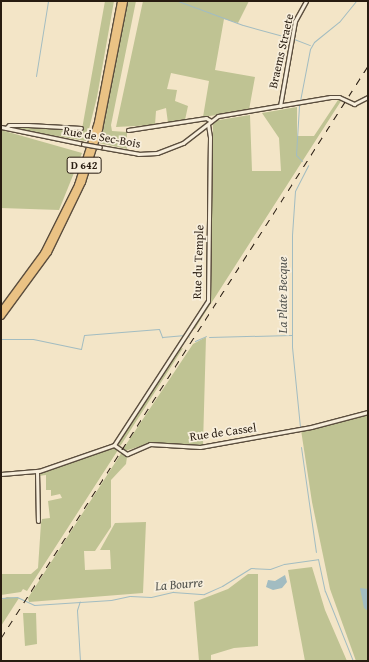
<!DOCTYPE html>
<style>
body{margin:0}
#map{position:relative;width:369px;height:662px;overflow:hidden;background:#f3e5c7;font-family:"Gentium Book Plus",serif}
div>[style]{position:absolute}
[style*='--x']{left:calc(var(--x)*1px);top:calc(var(--y)*1px);width:calc(var(--w)*1px);rotate:calc(var(--a)*1deg)}
.green>*{inset:0;background:#bfc393}
.water>*{inset:0;background:#a2bcc1}
.stream>*{height:1px;margin:-0.5px;padding:0 0.5px;transform-origin:0.5px;border-radius:0.5px;background:#a2bcc1}
.roads{filter:drop-shadow(1px 0 #5b4e3e) drop-shadow(-1px 0 #5b4e3e) drop-shadow(0 1px #5b4e3e) drop-shadow(0 -1px #5b4e3e)}
.minor>*{height:3px;margin:-1.5px;padding:0 1.5px;transform-origin:1.5px;border-radius:1.5px;background:#f7eedb}
.trunk>*{height:4.5px;margin:-2.25px;padding:0 2.25px;transform-origin:2.25px;border-radius:2.25px;background:#eac284}
.rail>*{height:1px;margin-top:-0.5px;transform-origin:0;background:repeating-linear-gradient(90deg,#281c11 0 7px,transparent 0 14px)}
.bridges{filter:drop-shadow(1px 0 #5b4e3e) drop-shadow(-1px 0 #5b4e3e) drop-shadow(0 1px #5b4e3e) drop-shadow(0 -1px #5b4e3e)}
.minor-bridge>*{height:3px;margin:-1.5px;padding:0 1.5px;transform-origin:1.5px;border-radius:1.5px;background:#f7eedb}
span{translate:-50% -50%;white-space:nowrap;text-align:center;line-height:1.15;-webkit-text-stroke:3.5px #f7eedb;paint-order:stroke}
.shield-label span{padding:1px 3px;background:#f7eedb;border:1px solid;border-radius:3px;-webkit-text-stroke-width:0}
.shield-label{font-size:11px;color:#281c11;font-weight:700}
.street-label{font-size:12px;color:#281c11}
.water-label{font-size:13px;color:#53544f;font-style:italic}
.frame{position:absolute;inset:0;border:2px solid #281c11;pointer-events:none}
</style>
<div id="map">
<div class="green">
<div style="clip-path:polygon(105px 1px,114px 1px,97px 97px,86px 141px,14px 129px,13px 126px,82px 129px)"></div>
<div style="clip-path:polygon(127px 1px,136px 1px,111px 125px,112px 131px,127px 132px,127px 149px,99px 143px)"></div>
<div style="clip-path:polygon(143px 1px,249px 1px,238px 23px,224px 19px,215px 70px,255px 77px,249px 110px,203px 117px,209px 81px,171px 73px,167px 89px,177px 90px,175px 101px,188px 106px,185px 120px,168px 123px,166px 108px,156px 111px,155px 125px,116px 127px)"></div>
<div style="clip-path:polygon(338px 100px,341px 101px,201px 319px,195px 329px,192px 328px,211px 296px,213px 121px,250px 115px,252px 171px,281px 171px,279px 138px,262px 113px,297px 107px,297px 136px,314px 136px)"></div>
<div style="clip-path:polygon(1px 130px,82px 153px,59px 210px,1px 208px)"></div>
<div style="clip-path:polygon(206px 337px,203px 445px,147px 444px,125px 451px,123px 449px,193px 344px)"></div>
<div style="clip-path:polygon(183px 348px,121px 445px,119px 446px,118px 442px,179px 349px)"></div>
<div style="clip-path:polygon(368px 414px,368px 661px,356px 661px,330px 589px,312px 502px,301px 430px)"></div>
<div style="clip-path:polygon(114px 448px,118px 450px,27px 591px,23px 589px,21px 592px,1px 595px,1px 574px,31px 574px,38px 568px,41px 523px,42px 519px,50px 518px,48px 501px,62px 498px,60px 494px,51px 496px,51px 490px,46px 490px,46px 475px,38px 476px,44px 470px)"></div>
<div style="clip-path:polygon(122px 452px,127px 457px,126px 464px,111px 480px,111px 527px,95px 551px,84px 551px,85px 570px,111px 569px,110px 550px,100px 550px,115px 523px,146px 522px,143px 593px,29px 602px,28px 598px)"></div>
<div style="clip-path:polygon(312px 567px,325px 610px,347px 661px,305px 661px,288px 570px)"></div>
<div style="clip-path:polygon(248px 574px,258px 574px,258px 646px,234px 648px,211px 655px,211px 661px,199px 661px,194px 602px,228px 589px)"></div>
<div style="clip-path:polygon(7px 597px,19px 598px,1px 626px,1px 600px)"></div>
<div style="clip-path:polygon(23px 613px,36px 613px,37px 644px,25px 646px)"></div>
</div>
<div class="water">
<div style="clip-path:polygon(285px 575px,287px 582px,282px 588px,273px 590px,266px 587px,268px 580px,275px 581px)"></div>
<div style="clip-path:polygon(360px 588px,368px 589px,368px 611px,364px 608px)"></div>
</div>
<div class="stream">
<div style="--x:178;--y:1;--w:69;--a:20.3"></div>
<div style="--x:243;--y:25;--w:49;--a:15.5"></div>
<div style="--x:294;--y:39;--w:17;--a:21"></div>
<div style="--x:36;--y:76;--w:76;--a:-80.9"></div>
<div style="--x:302;--y:161;--w:8;--a:-135"></div>
<div style="--x:296;--y:155;--w:49;--a:-86.5"></div>
<div style="--x:299;--y:106;--w:58;--a:-79.1"></div>
<div style="--x:310;--y:49;--w:8;--a:-60"></div>
<div style="--x:314;--y:42;--w:32;--a:-39"></div>
<div style="--x:339;--y:22;--w:27;--a:-51"></div>
<div style="--x:188;--y:336;--w:1;--a:45"></div>
<div style="--x:209;--y:337;--w:83;--a:-1.4"></div>
<div style="--x:1;--y:339;--w:32;--a:0"></div>
<div style="--x:33;--y:339;--w:49;--a:11.8"></div>
<div style="--x:81;--y:349;--w:14;--a:-78"></div>
<div style="--x:84;--y:335;--w:75;--a:-4.6"></div>
<div style="--x:159;--y:329;--w:9;--a:69"></div>
<div style="--x:162;--y:337;--w:23;--a:-5"></div>
<div style="--x:195;--y:341;--w:12;--a:-24"></div>
<div style="--x:300;--y:427;--w:80;--a:-95.7"></div>
<div style="--x:292;--y:347;--w:112;--a:-90"></div>
<div style="--x:292;--y:235;--w:44;--a:-86.1"></div>
<div style="--x:295;--y:191;--w:29;--a:-63"></div>
<div style="--x:301;--y:447;--w:106;--a:81.9"></div>
<div style="--x:1;--y:598;--w:16;--a:-4"></div>
<div style="--x:17;--y:597;--w:19;--a:25"></div>
<div style="--x:34;--y:605;--w:77;--a:-3.7"></div>
<div style="--x:111;--y:600;--w:19;--a:-12"></div>
<div style="--x:130;--y:596;--w:21;--a:3"></div>
<div style="--x:151;--y:597;--w:23;--a:-13"></div>
<div style="--x:173;--y:592;--w:31;--a:4"></div>
<div style="--x:204;--y:594;--w:20;--a:-24"></div>
<div style="--x:222;--y:586;--w:34;--a:-32"></div>
<div style="--x:251;--y:568;--w:19;--a:3"></div>
<div style="--x:270;--y:569;--w:15;--a:-20"></div>
<div style="--x:284;--y:564;--w:34;--a:-8"></div>
<div style="--x:318;--y:559;--w:33;--a:78"></div>
<div style="--x:325;--y:591;--w:75;--a:68.2"></div>
<div style="--x:80;--y:661;--w:51;--a:-93.4"></div>
<div style="--x:77;--y:610;--w:9;--a:-72"></div>
</div>
<div class="roads">
<div class="minor">
<div style="--x:280;--y:106;--w:86;--a:-80"></div>
<div style="--x:295;--y:21;--w:23;--a:-61"></div>
<div style="--x:1;--y:127;--w:84;--a:11.7"></div>
<div style="--x:6;--y:128;--w:4;--a:-45"></div>
<div style="--x:9;--y:125;--w:19;--a:0"></div>
<div style="--x:28;--y:125;--w:53;--a:3.2"></div>
<div style="--x:128;--y:130;--w:79;--a:-8.7"></div>
<div style="--x:206;--y:118;--w:6;--a:31"></div>
<div style="--x:100;--y:147;--w:39;--a:10"></div>
<div style="--x:138;--y:154;--w:19;--a:-3"></div>
<div style="--x:157;--y:153;--w:28;--a:-21"></div>
<div style="--x:183;--y:143;--w:44;--a:-37.6"></div>
<div style="--x:218;--y:116;--w:114;--a:-9.6"></div>
<div style="--x:330;--y:97;--w:9;--a:0"></div>
<div style="--x:339;--y:97;--w:17;--a:25"></div>
<div style="--x:354;--y:104;--w:16;--a:-27"></div>
<div style="--x:114;--y:445;--w:172;--a:-56.9"></div>
<div style="--x:208;--y:301;--w:164;--a:-89.3"></div>
<div style="--x:210;--y:137;--w:12;--a:-99"></div>
<div style="--x:114;--y:445;--w:16;--a:35"></div>
<div style="--x:127;--y:454;--w:25;--a:-23"></div>
<div style="--x:150;--y:444;--w:50;--a:3.4"></div>
<div style="--x:200;--y:447;--w:113;--a:-10.2"></div>
<div style="--x:311;--y:427;--w:59;--a:-14.7"></div>
<div style="--x:37;--y:471;--w:50;--a:88.9"></div>
<div style="--x:1;--y:474;--w:38;--a:-5"></div>
<div style="--x:39;--y:471;--w:79;--a:-19.1"></div>
</div>
<div class="trunk">
<div style="--x:1;--y:310;--w:71;--a:-53.6"></div>
<div style="--x:43;--y:253;--w:76;--a:-63.4"></div>
<div style="--x:77;--y:185;--w:66;--a:-72.4"></div>
<div style="--x:97;--y:122;--w:123;--a:-79.2"></div>
<div style="--x:1;--y:316;--w:79;--a:-53.7"></div>
<div style="--x:48;--y:252;--w:78;--a:-64.1"></div>
<div style="--x:82;--y:182;--w:56;--a:-72.2"></div>
<div style="--x:99;--y:129;--w:130;--a:-78.9"></div>
</div>
</div>
<div class="rail">
<div style="--x:1;--y:638;--w:680;--a:-57.32"></div>
</div>
<div class="bridges">
<div class="minor-bridge">
<div style="--x:83;--y:144;--w:17;--a:10"></div>
</div>
</div>
<div class="shield-label">
<span style="left:84px;top:165px">D 642</span>
</div>
<div class="street-label">
<span style="left:281px;top:51px;rotate:-77deg">Braems Straete</span>
<span style="left:102px;top:137px;rotate:10deg">Rue de Sec-Bois</span>
<span style="left:198px;top:262px;rotate:-88deg">Rue du Temple</span>
<span style="left:223px;top:432px;rotate:-8deg">Rue de Cassel</span>
</div>
<div class="water-label">
<span style="left:283px;top:295px;rotate:-90deg">La Plate Becque</span>
<span style="left:179px;top:585px;rotate:-5deg">La Bourre</span>
</div>
<div class="frame"></div>
</div>
